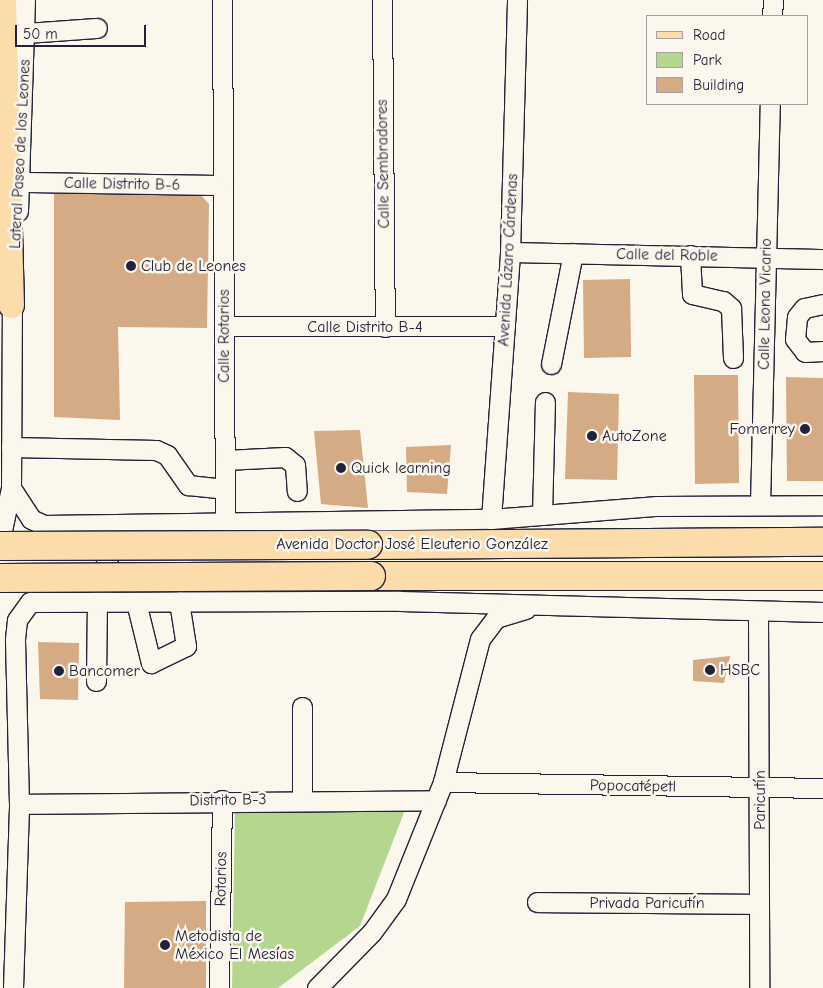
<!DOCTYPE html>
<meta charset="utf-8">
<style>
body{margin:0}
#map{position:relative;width:823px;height:988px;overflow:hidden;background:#fbf7ec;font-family:"Comic Neue",sans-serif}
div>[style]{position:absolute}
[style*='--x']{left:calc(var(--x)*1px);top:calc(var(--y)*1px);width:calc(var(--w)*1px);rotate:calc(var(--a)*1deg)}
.green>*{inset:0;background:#b4d68f}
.building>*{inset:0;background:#d5ab86}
.roads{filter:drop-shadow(1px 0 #22223b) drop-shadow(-1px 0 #22223b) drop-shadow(0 1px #22223b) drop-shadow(0 -1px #22223b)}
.minor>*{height:19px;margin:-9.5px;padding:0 9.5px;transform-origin:9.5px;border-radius:9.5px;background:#fbf7ec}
.major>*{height:25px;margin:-12.5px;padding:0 12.5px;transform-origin:12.5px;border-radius:12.5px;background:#fddcac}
.highway>*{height:28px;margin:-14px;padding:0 14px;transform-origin:14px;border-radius:14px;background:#fddcac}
.bridges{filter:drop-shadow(1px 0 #22223b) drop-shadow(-1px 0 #22223b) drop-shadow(0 1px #22223b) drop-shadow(0 -1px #22223b)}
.highway-bridge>*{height:28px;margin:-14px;padding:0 14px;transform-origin:14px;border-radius:14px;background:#fddcac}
.dots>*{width:14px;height:14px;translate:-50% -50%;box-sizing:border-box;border:2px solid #fbf7ec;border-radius:50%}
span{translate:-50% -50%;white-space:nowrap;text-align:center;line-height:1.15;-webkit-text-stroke:5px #fbf7ec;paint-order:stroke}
.street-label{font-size:16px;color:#22223b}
.poi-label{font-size:16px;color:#22223b}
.left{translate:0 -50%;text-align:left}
.right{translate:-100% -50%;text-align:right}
.legend{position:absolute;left:646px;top:15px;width:162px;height:90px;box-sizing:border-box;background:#fbf7ec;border:1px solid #a4a2a5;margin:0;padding:6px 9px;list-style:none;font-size:15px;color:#22223b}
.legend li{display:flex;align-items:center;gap:10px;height:25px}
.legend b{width:25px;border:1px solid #a4a2a5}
.scale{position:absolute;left:15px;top:25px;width:131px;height:22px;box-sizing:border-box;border:2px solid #22223b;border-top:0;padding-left:6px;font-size:15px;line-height:18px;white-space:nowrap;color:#22223b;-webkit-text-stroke:4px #fbf7ec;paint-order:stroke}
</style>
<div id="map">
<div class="green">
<div style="clip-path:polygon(235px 810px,405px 810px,360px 926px,278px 988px,232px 988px)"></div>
</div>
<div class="building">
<div style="clip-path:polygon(199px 193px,209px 204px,207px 328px,118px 327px,120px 420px,54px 417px,54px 194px)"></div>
<div style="clip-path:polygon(630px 279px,631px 357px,584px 358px,583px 280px)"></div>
<div style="clip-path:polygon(694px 375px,738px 375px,739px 483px,695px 484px)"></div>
<div style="clip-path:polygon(786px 377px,823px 378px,823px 481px,787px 481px)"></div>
<div style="clip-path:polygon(568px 392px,619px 394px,617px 480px,565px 479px)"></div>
<div style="clip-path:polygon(360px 430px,368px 508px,321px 504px,314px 431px)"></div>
<div style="clip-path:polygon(451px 445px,447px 494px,407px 492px,406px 447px)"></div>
<div style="clip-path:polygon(38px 642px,79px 643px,78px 700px,40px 699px)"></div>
<div style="clip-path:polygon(730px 656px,724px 683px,693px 681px,693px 660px)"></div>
<div style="clip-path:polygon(206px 901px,206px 988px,124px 988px,125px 902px)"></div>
</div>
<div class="roads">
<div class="minor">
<div style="--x:222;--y:0;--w:523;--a:89.67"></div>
<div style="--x:382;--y:0;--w:327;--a:89.5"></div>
<div style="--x:772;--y:16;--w:16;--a:-86"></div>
<div style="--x:25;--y:33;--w:72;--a:-4"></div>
<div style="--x:21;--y:182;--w:202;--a:0.9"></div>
<div style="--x:18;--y:211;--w:211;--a:-88.1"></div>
<div style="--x:510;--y:252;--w:313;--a:1.3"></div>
<div style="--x:690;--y:255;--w:39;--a:87"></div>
<div style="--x:692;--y:294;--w:32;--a:13"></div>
<div style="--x:723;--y:301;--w:11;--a:41"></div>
<div style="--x:731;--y:308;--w:50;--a:87.7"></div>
<div style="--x:823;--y:304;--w:19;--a:168"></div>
<div style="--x:804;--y:308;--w:11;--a:128"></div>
<div style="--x:797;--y:317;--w:22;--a:95"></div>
<div style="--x:795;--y:339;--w:16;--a:52"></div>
<div style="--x:805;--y:352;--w:18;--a:-3"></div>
<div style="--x:224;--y:326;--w:281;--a:0"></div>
<div style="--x:551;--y:364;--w:113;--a:-78.8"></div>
<div style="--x:11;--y:447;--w:145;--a:1.2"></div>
<div style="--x:156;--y:450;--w:12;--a:24"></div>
<div style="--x:167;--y:455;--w:37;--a:55"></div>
<div style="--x:188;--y:485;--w:37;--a:6"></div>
<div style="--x:225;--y:460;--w:60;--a:-2.9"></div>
<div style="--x:285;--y:457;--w:13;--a:39"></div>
<div style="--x:295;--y:465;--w:26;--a:86"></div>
<div style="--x:11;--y:488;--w:37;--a:57"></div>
<div style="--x:31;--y:519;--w:14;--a:25"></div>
<div style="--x:44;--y:525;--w:447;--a:-0.8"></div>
<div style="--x:491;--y:519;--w:167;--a:-4.5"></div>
<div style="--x:657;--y:506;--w:166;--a:-0.3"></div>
<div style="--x:760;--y:505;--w:401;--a:-88.6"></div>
<div style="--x:542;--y:515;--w:113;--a:-88.5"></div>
<div style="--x:491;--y:519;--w:268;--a:-85.9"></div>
<div style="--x:510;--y:252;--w:252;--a:-88.4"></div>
<div style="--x:0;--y:540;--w:53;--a:-78.1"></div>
<div style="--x:11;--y:488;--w:195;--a:-89.7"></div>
<div style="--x:136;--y:602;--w:63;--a:76.2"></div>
<div style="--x:151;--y:663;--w:39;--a:-26"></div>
<div style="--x:186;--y:646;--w:45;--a:-99"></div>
<div style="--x:758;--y:612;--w:376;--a:89.8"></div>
<div style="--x:96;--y:681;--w:79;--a:-89.3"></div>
<div style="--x:97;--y:602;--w:37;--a:-71"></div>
<div style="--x:109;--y:567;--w:32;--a:-110"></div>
<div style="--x:302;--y:707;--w:93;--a:90"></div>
<div style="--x:443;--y:782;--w:380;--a:0.9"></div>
<div style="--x:19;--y:804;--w:417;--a:-0.5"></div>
<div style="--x:537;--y:902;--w:221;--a:0.5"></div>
<div style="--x:13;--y:988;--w:184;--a:-88.1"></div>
<div style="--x:19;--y:804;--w:165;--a:-91.4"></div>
<div style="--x:15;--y:639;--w:19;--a:-84"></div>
<div style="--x:17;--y:620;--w:22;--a:-54"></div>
<div style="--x:30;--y:602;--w:370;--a:-0.2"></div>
<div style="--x:400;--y:601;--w:423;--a:1.5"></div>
<div style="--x:219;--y:988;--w:188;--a:-89.1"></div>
<div style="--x:317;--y:988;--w:78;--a:-45.5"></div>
<div style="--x:372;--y:932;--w:41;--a:-54"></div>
<div style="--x:396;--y:899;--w:126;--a:-68.1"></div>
<div style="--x:443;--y:782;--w:148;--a:-75.5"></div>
<div style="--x:480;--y:639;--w:26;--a:-53"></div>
<div style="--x:496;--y:618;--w:31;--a:-17"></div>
</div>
<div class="major">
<div style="--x:3;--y:0;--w:305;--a:88.5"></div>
</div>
<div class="highway">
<div style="--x:368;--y:545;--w:455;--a:-0.4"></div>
<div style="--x:371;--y:576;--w:452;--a:0"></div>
</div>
</div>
<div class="bridges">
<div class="highway-bridge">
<div style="--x:0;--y:546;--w:368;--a:-0.2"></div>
<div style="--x:0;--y:578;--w:371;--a:-0.3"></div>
</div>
</div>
<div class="dots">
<div style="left:131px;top:266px;background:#22223b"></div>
<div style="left:805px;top:429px;background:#22223b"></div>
<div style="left:592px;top:436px;background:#22223b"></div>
<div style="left:341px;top:468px;background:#22223b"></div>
<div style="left:710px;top:670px;background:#22223b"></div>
<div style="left:59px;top:671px;background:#22223b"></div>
<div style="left:165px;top:945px;background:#22223b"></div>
</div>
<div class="street-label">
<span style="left:20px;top:154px;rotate:-87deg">Lateral Paseo de los Leones</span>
<span style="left:383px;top:164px;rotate:-91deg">Calle Sembradores</span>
<span style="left:122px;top:184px;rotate:1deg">Calle Distrito B-6</span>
<span style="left:667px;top:255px;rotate:1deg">Calle del Roble</span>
<span style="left:508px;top:260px;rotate:-87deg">Avenida Lázaro Cárdenas</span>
<span style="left:765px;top:304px;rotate:-89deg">Calle Leona Vicario</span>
<span style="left:365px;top:327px">Calle Distrito B-4</span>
<span style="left:224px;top:336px;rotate:-90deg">Calle Rotarios</span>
<span style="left:412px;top:544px">Avenida Doctor José Eleuterio González</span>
<span style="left:633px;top:786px;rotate:1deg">Popocatépetl</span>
<span style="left:228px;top:800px;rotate:-1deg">Distrito B-3</span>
<span style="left:760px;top:800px;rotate:-90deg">Paricutín</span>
<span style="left:221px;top:879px;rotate:-89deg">Rotarios</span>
<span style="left:647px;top:903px">Privada Paricutín</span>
</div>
<div class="poi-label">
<span class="left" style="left:141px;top:266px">Club de Leones</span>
<span class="right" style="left:795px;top:429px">Fomerrey</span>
<span class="left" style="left:602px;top:436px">AutoZone</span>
<span class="left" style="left:351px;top:468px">Quick learning</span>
<span class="left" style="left:720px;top:670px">HSBC</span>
<span class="left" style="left:69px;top:671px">Bancomer</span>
<span class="left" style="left:175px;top:945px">Metodista de<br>México El Mesías</span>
</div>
<ul class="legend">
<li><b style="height:6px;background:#fddcac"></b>Road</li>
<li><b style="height:14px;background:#b4d68f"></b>Park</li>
<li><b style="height:14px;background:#d5ab86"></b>Building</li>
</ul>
<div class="scale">50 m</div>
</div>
